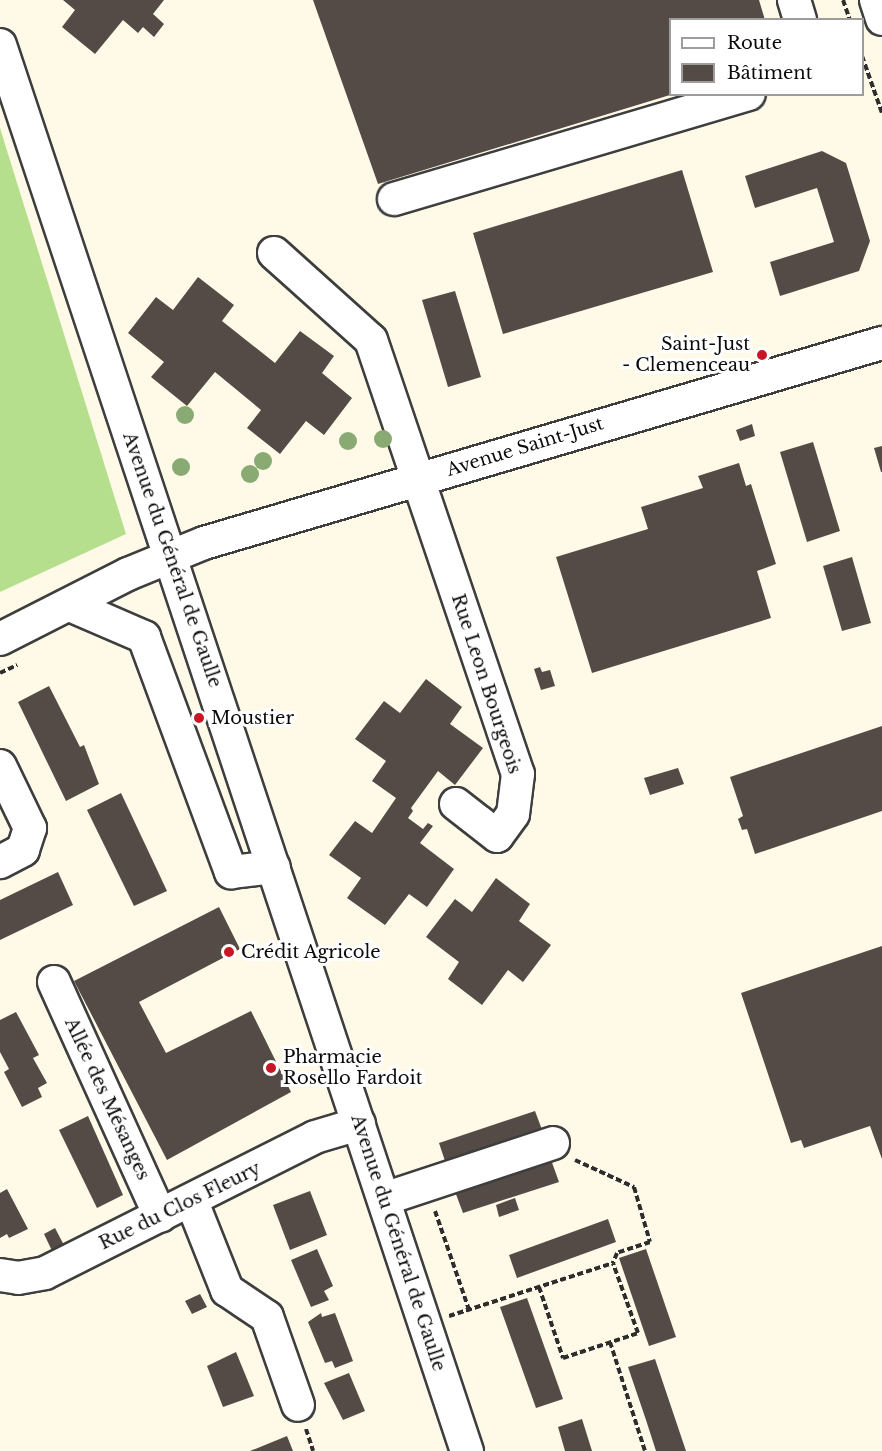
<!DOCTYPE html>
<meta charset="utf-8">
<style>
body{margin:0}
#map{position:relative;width:882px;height:1451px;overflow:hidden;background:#fffae8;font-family:"Libre Baskerville",serif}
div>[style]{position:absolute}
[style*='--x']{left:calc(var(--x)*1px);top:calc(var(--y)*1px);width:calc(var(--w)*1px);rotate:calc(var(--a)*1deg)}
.forest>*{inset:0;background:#b5df8c}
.building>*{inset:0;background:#544b46}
.path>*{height:4px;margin-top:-2px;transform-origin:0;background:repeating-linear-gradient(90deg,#2d2d2d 0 6px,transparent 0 9px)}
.roads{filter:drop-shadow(2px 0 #3e3e3e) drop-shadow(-2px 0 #3e3e3e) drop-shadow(0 2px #3e3e3e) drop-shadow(0 -2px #3e3e3e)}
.minor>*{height:32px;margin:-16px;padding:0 16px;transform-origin:16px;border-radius:16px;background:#fff}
.trees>*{width:18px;height:18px;margin:-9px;border-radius:50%;background:#8aaa74}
.dots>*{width:16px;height:16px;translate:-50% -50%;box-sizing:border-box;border:3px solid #fff;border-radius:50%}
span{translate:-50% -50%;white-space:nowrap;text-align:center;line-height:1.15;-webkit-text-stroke:6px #fff;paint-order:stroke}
.poi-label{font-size:18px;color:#0b0b0b}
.right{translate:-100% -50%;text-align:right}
.left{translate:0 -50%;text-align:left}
.street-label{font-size:18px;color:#0b0b0b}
.legend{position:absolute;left:669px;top:18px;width:195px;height:78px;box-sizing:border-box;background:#fff;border:2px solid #9d9d9d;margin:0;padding:8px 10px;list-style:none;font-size:18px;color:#0b0b0b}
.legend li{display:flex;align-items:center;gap:12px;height:30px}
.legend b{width:30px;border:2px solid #9d9d9d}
</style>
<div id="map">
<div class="forest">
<div style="clip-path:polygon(0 128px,126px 534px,0 592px)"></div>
</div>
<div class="building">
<div style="clip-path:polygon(63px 0,164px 0,153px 14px,164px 24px,154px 37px,143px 27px,138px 33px,123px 20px,95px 54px,62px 27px,75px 10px)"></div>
<div style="clip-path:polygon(313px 0,759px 0,765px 20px,670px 20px,670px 95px,378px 184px)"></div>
<div style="clip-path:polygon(822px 151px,846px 163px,870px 241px,859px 271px,780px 296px,770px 262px,834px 242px,817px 188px,755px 208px,745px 176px)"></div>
<div style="clip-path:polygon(682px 170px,713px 272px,503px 334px,473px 233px)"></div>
<div style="clip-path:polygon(198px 277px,234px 305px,222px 321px,275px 363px,300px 331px,334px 356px,322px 373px,352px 398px,324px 435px,306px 421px,280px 454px,247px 428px,261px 410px,215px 372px,187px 406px,151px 377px,164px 362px,128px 333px,156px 297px,173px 310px)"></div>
<div style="clip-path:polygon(455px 291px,481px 377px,448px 387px,422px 300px)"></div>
<div style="clip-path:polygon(752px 424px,755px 436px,740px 441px,736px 430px)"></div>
<div style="clip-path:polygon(813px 442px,840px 531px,807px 542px,780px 452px)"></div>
<div style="clip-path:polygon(882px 446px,882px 472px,881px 472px,874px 448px)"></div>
<div style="clip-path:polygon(739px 463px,746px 486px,751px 484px,776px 564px,757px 571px,771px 618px,592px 673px,556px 557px,648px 529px,641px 507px,703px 488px,698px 476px)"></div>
<div style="clip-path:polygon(852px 557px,871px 623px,842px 631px,823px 566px)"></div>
<div style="clip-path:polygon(540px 667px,542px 672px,550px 670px,555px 686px,541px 690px,534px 669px)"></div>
<div style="clip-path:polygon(426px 679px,462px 707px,450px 724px,483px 748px,455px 785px,438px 771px,411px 808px,413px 811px,408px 818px,423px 829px,428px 823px,433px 826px,420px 843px,454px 869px,427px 907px,409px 894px,385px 925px,347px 898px,361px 878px,329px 855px,355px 821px,372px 833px,396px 798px,372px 781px,386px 761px,355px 739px,384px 701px,400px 713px)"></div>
<div style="clip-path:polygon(49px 686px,80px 747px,84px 745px,99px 784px,66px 801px,18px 702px)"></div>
<div style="clip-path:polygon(882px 726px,882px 811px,755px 854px,747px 829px,742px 830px,738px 819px,743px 816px,730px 777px)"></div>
<div style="clip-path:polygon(678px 768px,684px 784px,650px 795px,644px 778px)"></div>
<div style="clip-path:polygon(121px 793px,167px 891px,134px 906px,87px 810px)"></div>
<div style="clip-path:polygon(58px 872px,73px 905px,0 940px,0 900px)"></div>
<div style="clip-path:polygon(496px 878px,530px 904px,519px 921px,551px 945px,523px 982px,508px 970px,482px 1005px,448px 979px,459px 962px,426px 937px,455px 899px,472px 912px)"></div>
<div style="clip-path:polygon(219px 907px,240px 949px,139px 1002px,166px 1053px,251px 1011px,291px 1092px,167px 1160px,74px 981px)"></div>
<div style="clip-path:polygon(882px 946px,882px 1159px,870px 1126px,804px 1148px,801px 1140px,791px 1143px,741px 993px)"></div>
<div style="clip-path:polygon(16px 1012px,39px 1055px,33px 1058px,47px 1083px,38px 1088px,42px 1097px,22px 1107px,4px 1072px,9px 1069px,0 1052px,0 1020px)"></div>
<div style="clip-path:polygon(535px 1111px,544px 1135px,447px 1167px,439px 1143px)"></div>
<div style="clip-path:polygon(88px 1116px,123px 1195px,97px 1208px,59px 1130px)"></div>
<div style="clip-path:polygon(550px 1157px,559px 1182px,463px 1213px,454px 1189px)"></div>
<div style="clip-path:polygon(7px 1189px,28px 1229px,9px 1238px,7px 1234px,0 1238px,0 1193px)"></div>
<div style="clip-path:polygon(310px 1191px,327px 1235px,290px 1250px,273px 1205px)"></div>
<div style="clip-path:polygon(515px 1198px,519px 1210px,499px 1217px,496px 1205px)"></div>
<div style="clip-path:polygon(608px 1219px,616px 1242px,517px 1278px,509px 1255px)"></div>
<div style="clip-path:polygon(55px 1228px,66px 1249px,54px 1255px,44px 1234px)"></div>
<div style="clip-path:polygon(317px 1249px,333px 1286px,324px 1291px,329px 1300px,311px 1307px,291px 1260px)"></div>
<div style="clip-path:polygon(646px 1249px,676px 1337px,649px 1346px,619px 1258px)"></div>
<div style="clip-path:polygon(200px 1294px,207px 1307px,192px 1314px,185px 1301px)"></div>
<div style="clip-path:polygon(527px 1298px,563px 1399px,536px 1408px,500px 1307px)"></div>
<div style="clip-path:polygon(321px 1313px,322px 1317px,335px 1313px,353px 1361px,335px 1368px,332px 1361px,325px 1363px,308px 1322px)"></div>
<div style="clip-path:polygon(236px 1352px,254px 1396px,223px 1407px,207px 1366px)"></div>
<div style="clip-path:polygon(655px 1359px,686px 1451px,656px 1451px,646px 1420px,628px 1367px)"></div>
<div style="clip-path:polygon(349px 1373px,365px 1411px,343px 1420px,324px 1383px)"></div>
<div style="clip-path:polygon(582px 1419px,592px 1451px,565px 1451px,558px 1427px)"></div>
<div style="clip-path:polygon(287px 1436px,293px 1451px,250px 1451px)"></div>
</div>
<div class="path">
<div style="--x:843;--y:0;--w:21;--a:71"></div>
<div style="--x:862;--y:56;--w:60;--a:70.7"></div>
<div style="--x:0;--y:673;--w:19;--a:-25"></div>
<div style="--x:575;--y:1160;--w:65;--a:24.6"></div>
<div style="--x:634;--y:1187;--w:57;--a:73.8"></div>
<div style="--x:650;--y:1242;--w:35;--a:162"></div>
<div style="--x:617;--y:1253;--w:11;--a:112"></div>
<div style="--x:435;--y:1211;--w:105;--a:71"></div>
<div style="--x:539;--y:1287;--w:75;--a:71.3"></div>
<div style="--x:563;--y:1358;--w:79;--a:-18.4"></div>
<div style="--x:638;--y:1333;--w:74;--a:-109.7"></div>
<div style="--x:449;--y:1316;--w:172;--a:-17.9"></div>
<div style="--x:610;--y:1342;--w:114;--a:72.2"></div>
<div style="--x:306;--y:1429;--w:23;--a:72"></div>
</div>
<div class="roads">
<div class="minor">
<div style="--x:794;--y:0;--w:21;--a:73"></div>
<div style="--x:876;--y:0;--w:20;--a:72"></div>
<div style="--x:0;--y:45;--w:1482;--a:71.63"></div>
<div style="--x:394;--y:199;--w:370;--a:-16.5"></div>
<div style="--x:274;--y:253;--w:130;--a:41.9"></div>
<div style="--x:371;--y:340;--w:458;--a:71.3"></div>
<div style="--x:518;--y:774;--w:40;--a:97.1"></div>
<div style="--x:513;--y:814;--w:27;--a:126"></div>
<div style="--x:497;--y:836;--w:52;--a:-142"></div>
<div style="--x:70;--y:605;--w:81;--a:23.4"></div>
<div style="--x:144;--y:637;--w:251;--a:69.7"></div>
<div style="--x:231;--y:872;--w:43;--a:-6.6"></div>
<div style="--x:0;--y:639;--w:144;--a:-26.9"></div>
<div style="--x:128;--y:574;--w:82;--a:-22.2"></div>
<div style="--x:204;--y:543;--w:707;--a:-16.44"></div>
<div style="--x:0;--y:766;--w:69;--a:64.2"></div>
<div style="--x:30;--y:828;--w:23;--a:108"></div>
<div style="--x:23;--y:850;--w:26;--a:152"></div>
<div style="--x:54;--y:982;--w:257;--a:65.6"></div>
<div style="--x:384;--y:1199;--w:178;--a:-18.3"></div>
<div style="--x:192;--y:1202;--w:95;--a:68.3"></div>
<div style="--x:227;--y:1290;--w:48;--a:34"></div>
<div style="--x:267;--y:1317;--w:93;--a:70.6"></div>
<div style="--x:0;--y:1275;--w:18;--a:9"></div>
<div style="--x:18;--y:1278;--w:27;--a:-10"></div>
<div style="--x:45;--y:1273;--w:302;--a:-26.7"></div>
<div style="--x:315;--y:1137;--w:46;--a:-16.5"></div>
</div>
</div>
<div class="trees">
<div style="left:185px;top:415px"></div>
<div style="left:383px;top:439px"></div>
<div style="left:348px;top:441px"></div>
<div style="left:263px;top:461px"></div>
<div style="left:181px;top:467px"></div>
<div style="left:250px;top:474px"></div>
</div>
<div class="dots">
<div style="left:762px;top:355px;background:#c71626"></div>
<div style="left:199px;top:718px;background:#c71626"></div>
<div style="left:229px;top:952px;background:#c71626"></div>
<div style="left:271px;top:1068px;background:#c71626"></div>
</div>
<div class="poi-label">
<span class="right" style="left:750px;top:355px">Saint-Just<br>- Clemenceau</span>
<span class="left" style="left:211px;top:718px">Moustier</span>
<span class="left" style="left:241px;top:952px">Crédit Agricole</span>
<span class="left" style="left:283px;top:1068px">Pharmacie<br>Rosello Fardoit</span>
</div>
<div class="street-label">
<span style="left:525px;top:447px;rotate:-17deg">Avenue Saint-Just</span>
<span style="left:172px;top:560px;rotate:71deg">Avenue du Général de Gaulle</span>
<span style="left:486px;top:684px;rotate:72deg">Rue Leon Bourgeois</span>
<span style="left:107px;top:1099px;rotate:65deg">Allée des Mésanges</span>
<span style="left:180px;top:1206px;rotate:-26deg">Rue du Clos Fleury</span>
<span style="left:398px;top:1243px;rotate:72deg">Avenue du Général de Gaulle</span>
</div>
<ul class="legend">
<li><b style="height:8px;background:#fff"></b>Route</li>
<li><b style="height:16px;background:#544b46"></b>Bâtiment</li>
</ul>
</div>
